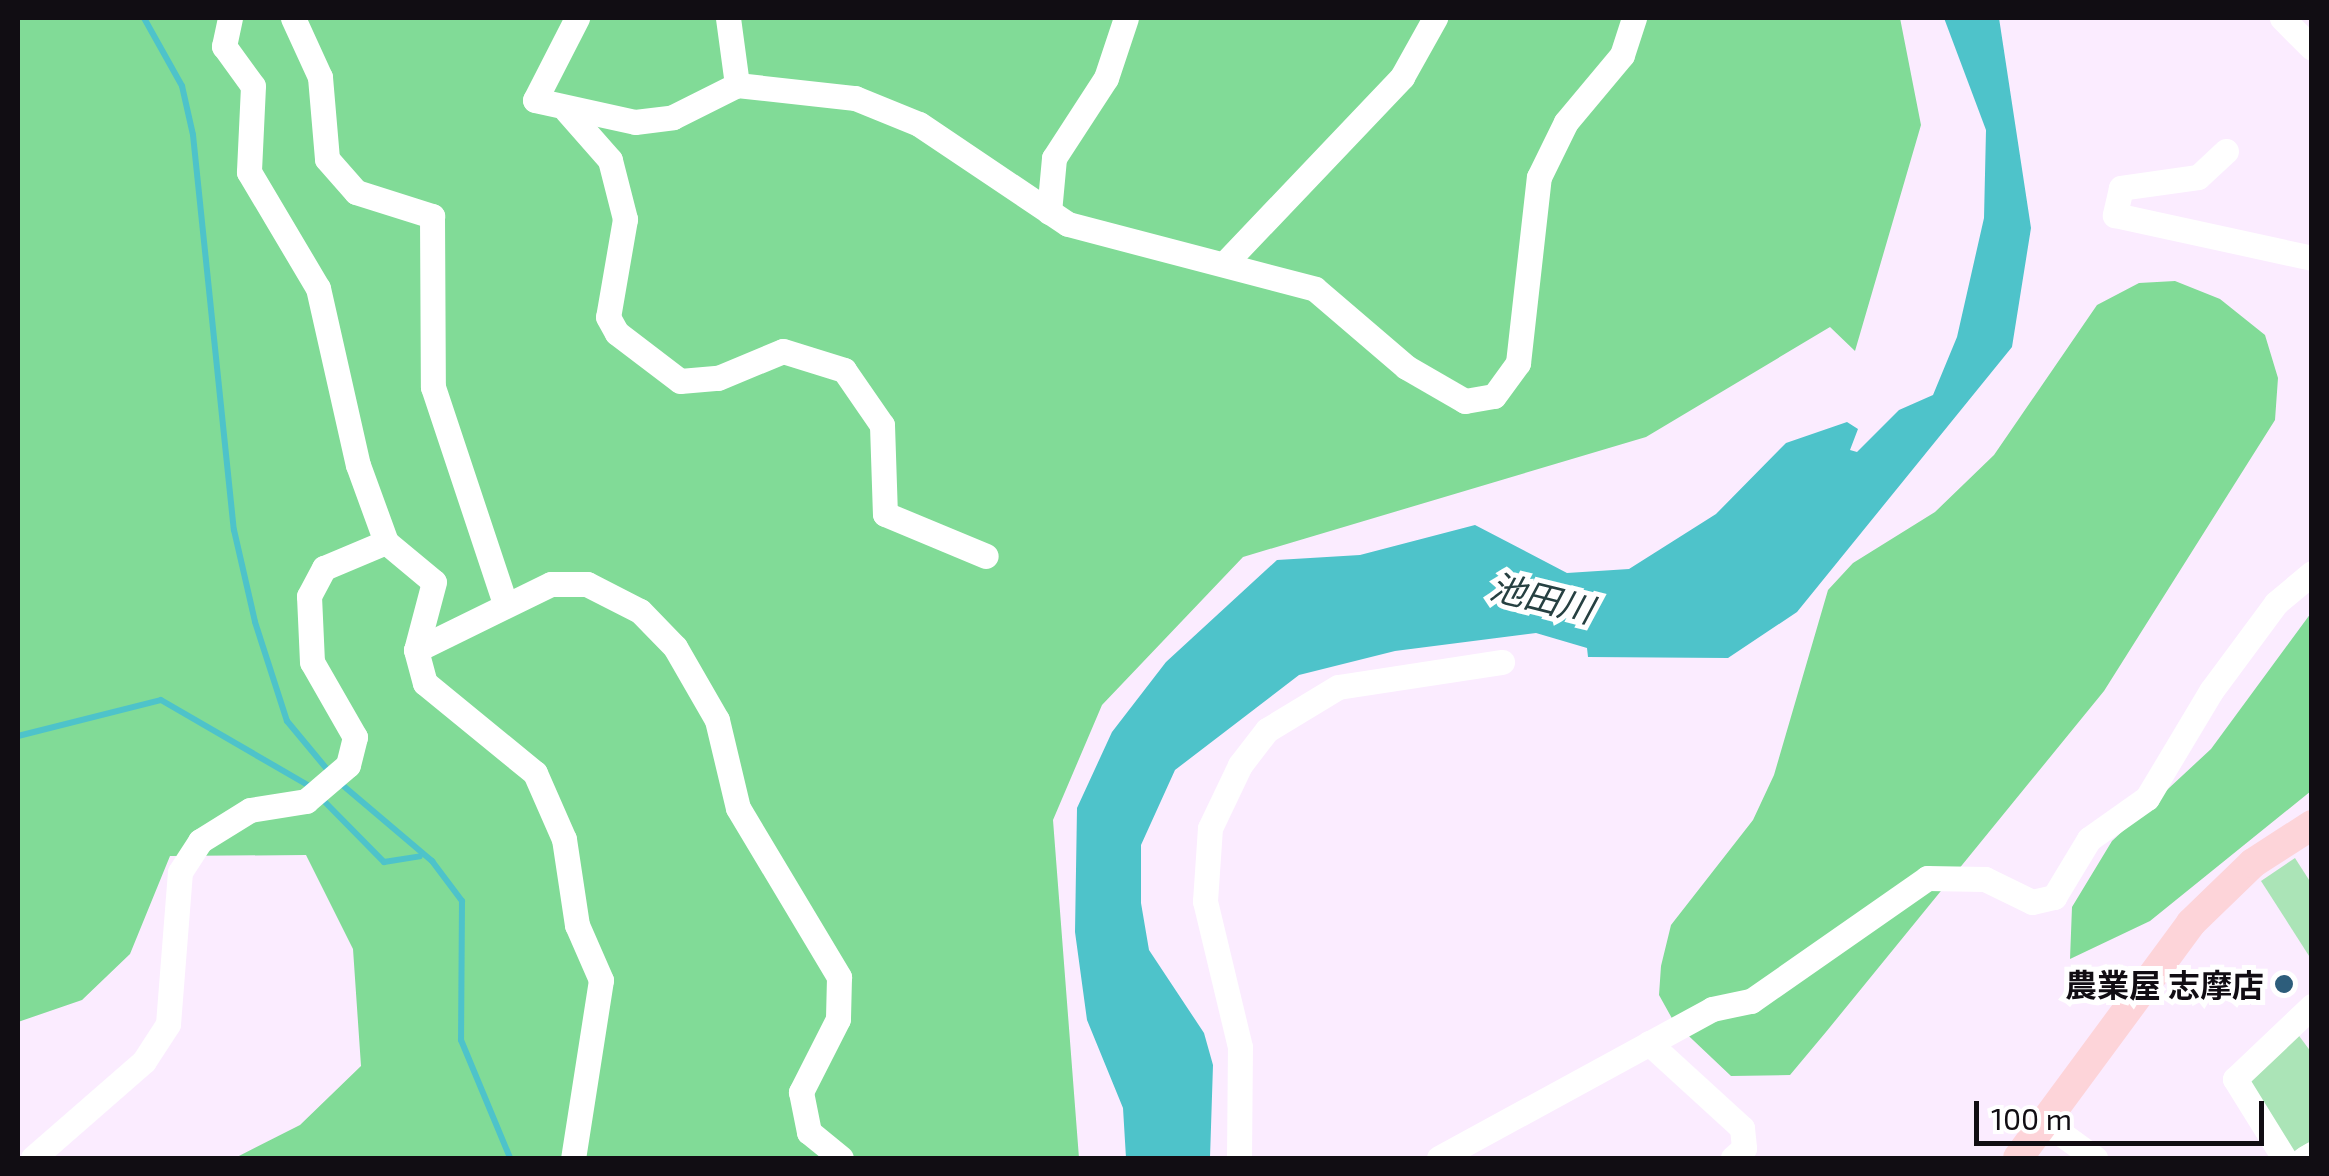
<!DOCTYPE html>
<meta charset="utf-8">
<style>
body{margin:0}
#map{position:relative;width:2329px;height:1176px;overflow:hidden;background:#fbecff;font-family:"Exo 2","Noto Sans JP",sans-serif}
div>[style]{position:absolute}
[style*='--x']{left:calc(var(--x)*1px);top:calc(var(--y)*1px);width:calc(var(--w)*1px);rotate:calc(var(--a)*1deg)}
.green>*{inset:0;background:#abe4b7}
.forest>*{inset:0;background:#81db97}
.water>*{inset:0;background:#4ec3ca}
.stream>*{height:6px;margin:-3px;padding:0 3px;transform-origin:3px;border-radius:3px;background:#4ec3ca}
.minor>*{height:25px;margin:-12.5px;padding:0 12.5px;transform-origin:12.5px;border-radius:12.5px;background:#fff}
.major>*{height:30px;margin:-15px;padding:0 15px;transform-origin:15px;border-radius:15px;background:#fdd4d9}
.dots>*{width:28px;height:28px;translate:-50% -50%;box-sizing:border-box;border:5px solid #fff;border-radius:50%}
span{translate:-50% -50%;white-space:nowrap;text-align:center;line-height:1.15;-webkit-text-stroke:10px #fff;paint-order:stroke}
.poi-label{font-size:32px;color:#110d13;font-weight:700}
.right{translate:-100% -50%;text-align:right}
.water-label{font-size:35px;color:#264041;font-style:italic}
.frame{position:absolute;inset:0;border:20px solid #110d13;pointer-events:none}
.scale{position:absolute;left:1974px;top:1101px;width:290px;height:45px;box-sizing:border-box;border:5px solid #110d13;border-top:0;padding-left:12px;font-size:30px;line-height:35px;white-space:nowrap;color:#110d13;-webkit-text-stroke:8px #fff;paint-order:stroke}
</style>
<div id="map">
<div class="green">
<div style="clip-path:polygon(2295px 858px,2311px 883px,2311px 959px,2261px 881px)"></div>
<div style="clip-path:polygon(2294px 1029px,2311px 1052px,2311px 1141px,2288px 1155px,2242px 1081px)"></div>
</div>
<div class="forest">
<div style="clip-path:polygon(18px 18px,1900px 18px,1921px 125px,1855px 351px,1830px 327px,1646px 437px,1243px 557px,1102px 705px,1053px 820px,1079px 1158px,235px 1158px,300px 1125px,361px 1066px,353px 949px,306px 855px,170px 856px,130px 954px,82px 1000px,18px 1022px)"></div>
<div style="clip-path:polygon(2175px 281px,2220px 299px,2265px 335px,2278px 378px,2275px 420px,2104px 691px,1826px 1032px,1790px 1075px,1731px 1076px,1674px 1022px,1659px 995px,1661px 966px,1671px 925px,1753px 820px,1774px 775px,1828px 590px,1853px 563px,1935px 512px,1994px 455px,2097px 305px,2139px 283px)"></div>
<div style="clip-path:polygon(2311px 613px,2311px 791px,2150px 921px,2070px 959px,2072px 907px,2112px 841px,2211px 749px)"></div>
</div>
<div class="water">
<div style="clip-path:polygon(1944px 18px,1999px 18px,2031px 228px,2012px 347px,1797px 612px,1728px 658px,1588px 657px,1587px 648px,1536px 633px,1395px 651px,1299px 675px,1175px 770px,1141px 845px,1141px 903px,1149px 950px,1204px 1033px,1213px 1065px,1210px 1158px,1126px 1158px,1123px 1108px,1087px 1020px,1075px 932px,1077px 808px,1112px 732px,1166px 662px,1277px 560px,1360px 555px,1475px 525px,1567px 573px,1629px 569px,1716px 514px,1786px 443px,1847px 422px,1858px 429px,1850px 450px,1857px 452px,1899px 410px,1933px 395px,1957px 337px,1984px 218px,1986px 130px)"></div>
</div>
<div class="stream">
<div style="--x:144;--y:18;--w:78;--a:60.8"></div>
<div style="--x:182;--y:86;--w:50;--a:77.3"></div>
<div style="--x:193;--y:135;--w:397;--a:84.1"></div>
<div style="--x:234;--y:530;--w:94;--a:77.1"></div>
<div style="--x:255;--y:622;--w:104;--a:72.1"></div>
<div style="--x:287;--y:721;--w:69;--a:50.3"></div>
<div style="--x:18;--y:736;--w:147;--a:-14.1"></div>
<div style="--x:161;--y:700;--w:176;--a:30.1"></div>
<div style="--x:340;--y:783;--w:121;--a:40.3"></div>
<div style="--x:432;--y:861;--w:50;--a:53.1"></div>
<div style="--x:462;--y:901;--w:139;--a:90.4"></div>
<div style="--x:461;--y:1040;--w:128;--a:67.4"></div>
<div style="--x:321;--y:798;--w:90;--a:45.5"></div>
<div style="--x:384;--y:862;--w:36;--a:-9"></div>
</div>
<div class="minor">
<div style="--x:230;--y:18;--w:29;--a:102"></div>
<div style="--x:224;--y:46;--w:49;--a:54.1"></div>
<div style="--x:253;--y:86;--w:86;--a:92.7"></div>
<div style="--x:249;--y:172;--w:135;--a:59.3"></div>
<div style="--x:318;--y:288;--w:181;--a:77.3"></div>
<div style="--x:358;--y:465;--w:82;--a:70"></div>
<div style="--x:386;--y:542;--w:62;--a:39.8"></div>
<div style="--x:434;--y:582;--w:70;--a:104.8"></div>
<div style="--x:416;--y:650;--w:34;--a:75"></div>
<div style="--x:425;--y:683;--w:142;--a:39.3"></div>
<div style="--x:535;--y:773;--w:72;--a:66.3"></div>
<div style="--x:564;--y:839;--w:87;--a:81.4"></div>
<div style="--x:577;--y:925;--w:60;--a:66.4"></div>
<div style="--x:601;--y:980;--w:180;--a:98.9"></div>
<div style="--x:293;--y:18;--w:65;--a:65.4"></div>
<div style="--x:320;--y:77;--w:82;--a:85.1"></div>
<div style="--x:327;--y:159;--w:44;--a:48.7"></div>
<div style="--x:356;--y:192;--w:80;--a:17.5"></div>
<div style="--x:432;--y:216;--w:171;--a:89.7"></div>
<div style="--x:433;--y:387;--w:229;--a:71.6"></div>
<div style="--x:577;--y:18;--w:92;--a:117.1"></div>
<div style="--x:535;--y:100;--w:102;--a:12.4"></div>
<div style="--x:635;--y:122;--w:38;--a:-7"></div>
<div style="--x:673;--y:117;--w:72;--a:-26.6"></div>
<div style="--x:737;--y:85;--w:119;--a:6.3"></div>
<div style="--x:855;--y:98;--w:69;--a:22.1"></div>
<div style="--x:919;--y:124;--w:179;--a:33.9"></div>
<div style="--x:1068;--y:224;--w:255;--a:14.7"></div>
<div style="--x:1315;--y:289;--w:120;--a:40.6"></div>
<div style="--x:1406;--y:367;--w:68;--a:30"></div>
<div style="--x:1465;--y:401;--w:29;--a:-10"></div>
<div style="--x:1494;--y:396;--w:41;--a:-54"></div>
<div style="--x:1518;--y:363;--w:187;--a:-83.6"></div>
<div style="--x:1539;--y:177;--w:61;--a:-63.9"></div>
<div style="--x:1566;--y:122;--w:87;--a:-50.1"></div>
<div style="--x:1622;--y:55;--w:39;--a:-72"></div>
<div style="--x:728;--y:18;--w:68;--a:82.3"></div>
<div style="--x:2282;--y:18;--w:42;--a:45"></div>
<div style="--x:567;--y:111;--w:65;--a:48.7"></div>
<div style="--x:610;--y:160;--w:61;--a:75.7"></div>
<div style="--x:625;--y:219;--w:99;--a:99.8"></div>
<div style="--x:608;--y:317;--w:18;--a:61"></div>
<div style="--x:617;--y:333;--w:79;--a:37.3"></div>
<div style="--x:680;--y:381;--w:38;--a:-5"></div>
<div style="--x:718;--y:378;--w:70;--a:-22.6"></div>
<div style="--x:783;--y:351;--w:64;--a:17.3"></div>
<div style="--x:844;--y:370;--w:67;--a:55.4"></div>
<div style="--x:882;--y:425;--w:89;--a:88.1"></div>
<div style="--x:885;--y:514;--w:109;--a:22.6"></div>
<div style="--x:2226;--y:151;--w:38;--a:137"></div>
<div style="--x:2198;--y:177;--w:78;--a:171.9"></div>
<div style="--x:2121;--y:188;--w:28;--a:103"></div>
<div style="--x:2115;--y:215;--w:202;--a:12.3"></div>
<div style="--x:1049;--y:212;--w:54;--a:-84.7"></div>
<div style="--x:1054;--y:158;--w:95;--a:-57"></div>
<div style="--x:1106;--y:78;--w:63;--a:-71.6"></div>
<div style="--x:1225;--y:263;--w:257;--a:-46.4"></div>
<div style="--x:1402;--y:77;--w:68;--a:-60.8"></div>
<div style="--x:416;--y:650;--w:150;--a:-26.1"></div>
<div style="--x:551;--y:584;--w:36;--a:0"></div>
<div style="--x:587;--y:584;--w:59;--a:27"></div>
<div style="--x:640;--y:611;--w:50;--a:45.8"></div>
<div style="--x:675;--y:647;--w:84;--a:60.1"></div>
<div style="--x:717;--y:720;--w:90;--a:76.6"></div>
<div style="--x:738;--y:808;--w:197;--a:59.1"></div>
<div style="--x:839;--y:977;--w:42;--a:91.4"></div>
<div style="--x:838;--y:1019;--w:82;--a:116.9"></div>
<div style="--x:801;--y:1092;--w:41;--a:78.7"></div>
<div style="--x:809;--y:1132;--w:41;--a:39.1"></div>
<div style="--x:1649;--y:1043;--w:126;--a:42.4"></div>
<div style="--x:1742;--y:1128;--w:20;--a:84"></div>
<div style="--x:1744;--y:1148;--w:15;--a:138"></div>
<div style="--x:2045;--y:1122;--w:62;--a:35.8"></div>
<div style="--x:33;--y:1158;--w:147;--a:-41.1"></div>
<div style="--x:144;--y:1061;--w:44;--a:-57"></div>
<div style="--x:168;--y:1024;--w:152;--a:-85.5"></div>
<div style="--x:180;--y:872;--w:37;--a:-57"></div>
<div style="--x:200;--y:841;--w:59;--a:-31.8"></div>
<div style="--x:250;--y:810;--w:57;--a:-9.1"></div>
<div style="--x:306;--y:801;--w:55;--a:-40.6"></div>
<div style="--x:348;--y:765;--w:29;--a:-76"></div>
<div style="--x:355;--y:737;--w:86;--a:-119.8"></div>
<div style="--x:312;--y:662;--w:66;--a:-92.6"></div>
<div style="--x:309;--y:596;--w:32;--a:-62"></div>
<div style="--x:324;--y:568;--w:67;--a:-22.8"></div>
<div style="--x:1239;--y:1158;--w:111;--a:-89.5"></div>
<div style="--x:1240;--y:1047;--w:150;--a:-103.5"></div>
<div style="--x:1205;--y:901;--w:73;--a:-86.1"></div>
<div style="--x:1210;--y:828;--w:70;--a:-64.5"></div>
<div style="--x:1240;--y:765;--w:44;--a:-52.4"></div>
<div style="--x:1267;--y:730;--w:83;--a:-31.2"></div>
<div style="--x:1338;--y:687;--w:166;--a:-8.7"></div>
<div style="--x:1439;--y:1158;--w:311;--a:-28.6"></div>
<div style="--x:1712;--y:1009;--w:40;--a:-12"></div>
<div style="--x:1751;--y:1001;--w:215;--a:-34.9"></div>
<div style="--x:1927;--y:878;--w:58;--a:1"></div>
<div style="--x:1985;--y:879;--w:52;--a:26.1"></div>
<div style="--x:2032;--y:902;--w:23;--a:-13"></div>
<div style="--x:2054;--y:897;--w:68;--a:-58.9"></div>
<div style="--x:2089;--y:839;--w:71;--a:-35.3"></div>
<div style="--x:2147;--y:798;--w:125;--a:-59.1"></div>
<div style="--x:2211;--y:691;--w:109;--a:-53.5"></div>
<div style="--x:2276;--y:603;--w:47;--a:-39.8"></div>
<div style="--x:2284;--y:1158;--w:93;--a:-121.8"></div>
<div style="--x:2235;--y:1079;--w:106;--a:-43.5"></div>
<div style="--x:2305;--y:1158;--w:8;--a:-30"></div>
</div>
<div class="major">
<div style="--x:2018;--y:1158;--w:292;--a:-53.6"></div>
<div style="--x:2191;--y:923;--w:86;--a:-44.1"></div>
<div style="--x:2253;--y:863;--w:70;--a:-32.8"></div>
</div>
<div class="dots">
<div style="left:2284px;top:984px;background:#2d5d7b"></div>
</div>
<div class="poi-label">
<span class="right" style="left:2264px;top:984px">農業屋 志摩店</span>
</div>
<div class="water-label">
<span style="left:1542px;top:597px;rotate:14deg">池田川</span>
</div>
<div class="frame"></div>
<div class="scale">100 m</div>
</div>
